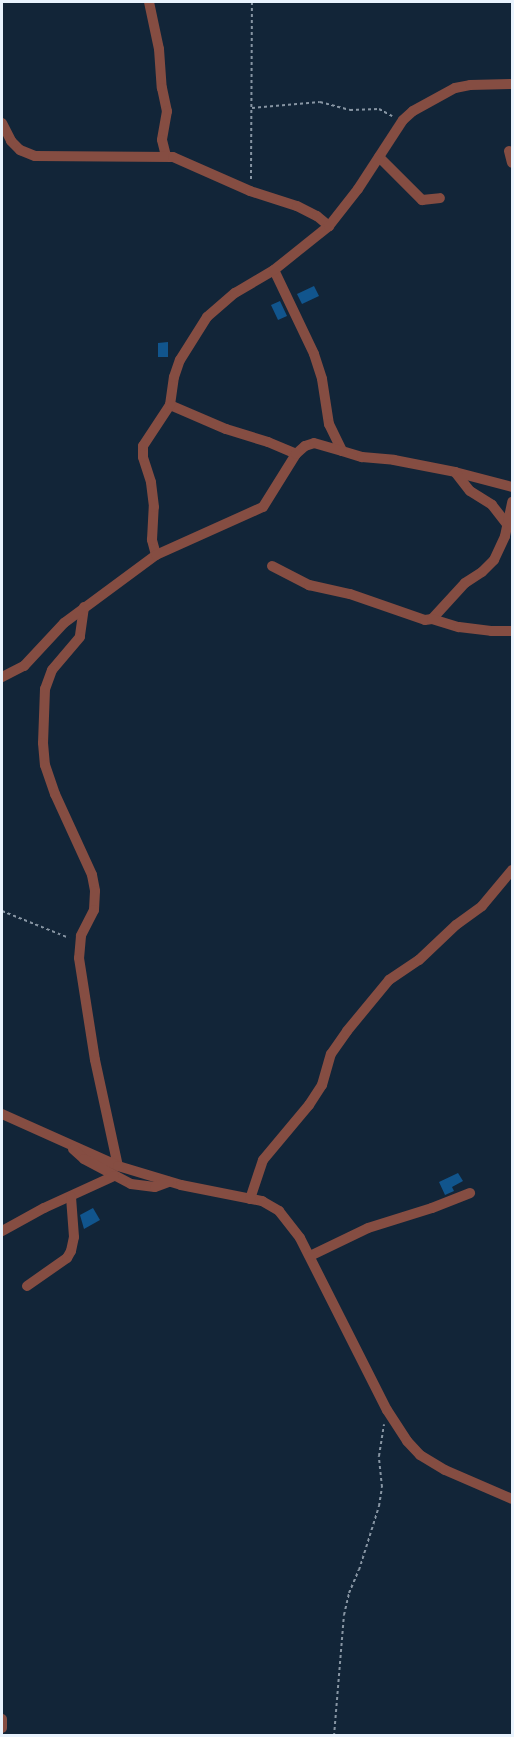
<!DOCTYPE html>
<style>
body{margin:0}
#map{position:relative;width:514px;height:1737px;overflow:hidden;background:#122538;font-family:"Alegreya Sans",sans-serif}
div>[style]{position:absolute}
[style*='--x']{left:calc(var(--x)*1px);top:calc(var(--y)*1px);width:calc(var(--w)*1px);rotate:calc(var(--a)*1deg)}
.building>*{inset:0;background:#11558d}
.path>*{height:2px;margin-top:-1px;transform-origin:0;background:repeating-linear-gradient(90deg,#8795a3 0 3px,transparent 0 6px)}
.street>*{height:10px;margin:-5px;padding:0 5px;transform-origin:5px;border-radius:5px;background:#854d42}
span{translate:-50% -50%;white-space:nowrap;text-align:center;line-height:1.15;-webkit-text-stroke:4.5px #081c2e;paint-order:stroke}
.frame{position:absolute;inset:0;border:3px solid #e9f3fd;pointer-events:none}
</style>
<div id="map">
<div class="building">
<div style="clip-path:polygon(314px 286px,319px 296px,302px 304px,297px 294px)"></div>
<div style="clip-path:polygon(280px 301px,287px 316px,278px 320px,271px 305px)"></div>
<div style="clip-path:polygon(168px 342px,168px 357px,158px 357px,158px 343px)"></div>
<div style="clip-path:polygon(458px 1173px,463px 1181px,452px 1187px,454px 1191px,445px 1195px,439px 1182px)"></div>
<div style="clip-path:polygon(93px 1208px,100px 1220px,84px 1229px,80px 1215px)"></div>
</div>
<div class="path">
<div style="--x:252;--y:108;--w:68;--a:-5"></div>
<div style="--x:320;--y:102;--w:31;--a:15"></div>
<div style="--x:350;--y:110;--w:29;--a:-2"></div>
<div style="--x:379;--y:109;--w:15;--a:28"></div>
<div style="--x:251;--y:179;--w:177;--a:-89.7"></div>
<div style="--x:2;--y:911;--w:72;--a:21.9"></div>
<div style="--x:334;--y:1736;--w:121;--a:-85.3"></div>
<div style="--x:344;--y:1615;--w:23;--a:-77"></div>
<div style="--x:349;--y:1593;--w:25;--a:-67"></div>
<div style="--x:359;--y:1570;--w:67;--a:-72.6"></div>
<div style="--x:379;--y:1506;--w:19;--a:-81"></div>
<div style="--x:382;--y:1487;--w:31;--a:-96"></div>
<div style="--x:379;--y:1456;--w:32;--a:-81"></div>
</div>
<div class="street">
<div style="--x:149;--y:2;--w:48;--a:78"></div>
<div style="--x:159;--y:49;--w:39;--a:86"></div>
<div style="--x:162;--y:88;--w:24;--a:78"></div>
<div style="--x:167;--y:111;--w:29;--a:100"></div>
<div style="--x:162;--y:140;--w:16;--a:76"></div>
<div style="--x:2;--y:123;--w:20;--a:63"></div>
<div style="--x:11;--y:141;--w:13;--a:45"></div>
<div style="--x:20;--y:150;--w:16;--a:22"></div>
<div style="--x:35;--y:156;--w:138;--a:0.4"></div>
<div style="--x:173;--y:157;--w:84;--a:23.8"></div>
<div style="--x:250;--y:191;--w:49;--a:17.7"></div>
<div style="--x:297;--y:206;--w:22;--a:27"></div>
<div style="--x:317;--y:216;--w:16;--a:40"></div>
<div style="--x:509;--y:151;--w:12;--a:76"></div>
<div style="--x:379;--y:157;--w:61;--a:45"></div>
<div style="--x:422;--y:200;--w:18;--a:-6"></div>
<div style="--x:274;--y:270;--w:93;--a:64.5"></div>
<div style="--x:314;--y:354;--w:26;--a:72"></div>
<div style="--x:322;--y:379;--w:46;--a:81.2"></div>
<div style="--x:329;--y:424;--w:30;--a:64"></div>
<div style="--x:342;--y:451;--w:21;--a:17"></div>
<div style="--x:362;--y:457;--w:32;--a:5"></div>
<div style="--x:394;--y:460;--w:62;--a:11.1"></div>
<div style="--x:455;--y:472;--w:59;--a:14.7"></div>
<div style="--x:170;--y:405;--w:61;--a:23.2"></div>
<div style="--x:226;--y:429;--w:44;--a:17.2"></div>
<div style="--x:268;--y:442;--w:30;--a:23"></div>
<div style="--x:455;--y:472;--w:24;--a:52"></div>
<div style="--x:470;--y:491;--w:26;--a:32"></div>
<div style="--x:492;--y:505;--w:24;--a:52"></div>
<div style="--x:156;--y:555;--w:16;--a:-105"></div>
<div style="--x:152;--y:540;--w:33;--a:-87"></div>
<div style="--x:154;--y:507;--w:25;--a:-97"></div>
<div style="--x:151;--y:482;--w:26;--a:-108"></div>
<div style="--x:143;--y:457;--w:11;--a:-90"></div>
<div style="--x:143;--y:446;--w:49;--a:-56.6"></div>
<div style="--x:170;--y:405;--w:28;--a:-82"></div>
<div style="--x:174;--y:377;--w:18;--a:-71"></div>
<div style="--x:180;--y:360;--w:51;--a:-57.9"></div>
<div style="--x:207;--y:317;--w:37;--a:-41"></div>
<div style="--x:235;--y:293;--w:45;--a:-30.5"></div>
<div style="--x:274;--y:270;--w:70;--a:-38.7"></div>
<div style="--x:329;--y:226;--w:47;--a:-51.9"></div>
<div style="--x:358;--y:189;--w:82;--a:-56.9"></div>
<div style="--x:403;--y:120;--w:13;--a:-42"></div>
<div style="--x:413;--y:111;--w:48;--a:-28.7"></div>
<div style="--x:455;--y:88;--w:15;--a:-11"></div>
<div style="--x:470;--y:85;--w:42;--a:-1.4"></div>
<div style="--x:272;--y:566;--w:42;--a:27.2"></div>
<div style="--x:309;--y:585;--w:42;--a:12.4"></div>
<div style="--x:350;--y:594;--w:79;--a:19.1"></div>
<div style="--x:425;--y:620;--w:7;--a:-8"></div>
<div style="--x:432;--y:619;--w:49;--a:-47.5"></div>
<div style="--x:465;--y:583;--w:20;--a:-33"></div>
<div style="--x:482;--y:572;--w:17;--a:-45"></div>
<div style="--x:494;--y:560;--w:26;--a:-65"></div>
<div style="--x:505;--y:536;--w:35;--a:-78"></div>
<div style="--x:84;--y:607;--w:30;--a:98"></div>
<div style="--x:80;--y:637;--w:43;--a:130.3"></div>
<div style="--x:52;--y:670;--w:20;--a:110"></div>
<div style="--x:45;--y:689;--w:54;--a:92.1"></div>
<div style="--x:43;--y:743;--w:22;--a:85"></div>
<div style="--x:45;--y:765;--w:31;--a:71"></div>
<div style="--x:55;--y:794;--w:89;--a:65.4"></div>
<div style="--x:92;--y:875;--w:16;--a:79"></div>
<div style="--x:95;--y:891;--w:19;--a:93"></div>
<div style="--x:94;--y:910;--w:29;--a:117"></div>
<div style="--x:81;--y:936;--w:22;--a:95"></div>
<div style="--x:79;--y:958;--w:103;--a:81.1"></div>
<div style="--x:95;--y:1060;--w:108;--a:77.8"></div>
<div style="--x:432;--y:619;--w:28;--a:17"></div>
<div style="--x:459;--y:627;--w:32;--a:7"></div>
<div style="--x:491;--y:631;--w:21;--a:0"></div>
<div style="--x:2;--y:677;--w:25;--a:-27"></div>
<div style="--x:24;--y:666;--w:59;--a:-47.1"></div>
<div style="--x:64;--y:623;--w:114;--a:-36.5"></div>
<div style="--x:156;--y:555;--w:117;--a:-24.2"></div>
<div style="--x:263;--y:507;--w:62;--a:-58.1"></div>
<div style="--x:296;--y:454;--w:12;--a:-42"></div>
<div style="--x:305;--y:446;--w:9;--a:-18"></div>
<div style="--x:314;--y:443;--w:29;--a:16"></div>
<div style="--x:2;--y:1114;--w:127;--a:24.1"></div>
<div style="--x:118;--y:1166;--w:66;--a:16.8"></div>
<div style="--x:181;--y:1185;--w:83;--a:11.2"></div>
<div style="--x:262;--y:1201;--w:20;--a:30"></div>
<div style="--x:279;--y:1211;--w:34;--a:52"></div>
<div style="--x:300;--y:1238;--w:193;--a:63.2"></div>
<div style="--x:387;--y:1410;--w:37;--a:57"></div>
<div style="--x:407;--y:1441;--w:19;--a:47"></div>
<div style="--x:420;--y:1455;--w:29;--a:31"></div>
<div style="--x:445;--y:1470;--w:73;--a:23.4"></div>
<div style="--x:73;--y:1149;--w:15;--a:42"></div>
<div style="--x:84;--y:1159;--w:53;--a:28"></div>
<div style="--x:131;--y:1184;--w:24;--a:7"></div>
<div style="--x:155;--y:1187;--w:15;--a:-20"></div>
<div style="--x:250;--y:1199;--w:41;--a:-71.6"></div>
<div style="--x:263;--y:1160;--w:72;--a:-50.1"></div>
<div style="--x:309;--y:1105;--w:24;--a:-57"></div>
<div style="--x:322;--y:1085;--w:32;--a:-74"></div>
<div style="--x:331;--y:1054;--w:28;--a:-55"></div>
<div style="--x:347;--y:1031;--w:66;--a:-50.5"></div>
<div style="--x:389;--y:980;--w:36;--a:-34"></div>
<div style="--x:419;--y:960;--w:51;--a:-43.4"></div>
<div style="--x:456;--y:925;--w:32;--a:-36"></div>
<div style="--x:482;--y:906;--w:47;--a:-50.2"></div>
<div style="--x:2;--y:1231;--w:48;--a:-28.7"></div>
<div style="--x:44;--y:1208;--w:77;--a:-24.6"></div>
<div style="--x:310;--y:1256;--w:64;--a:-25.8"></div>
<div style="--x:368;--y:1228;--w:67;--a:-17.4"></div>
<div style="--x:432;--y:1208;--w:41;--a:-21.5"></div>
<div style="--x:27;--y:1286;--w:49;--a:-35"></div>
<div style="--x:67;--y:1258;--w:8;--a:-60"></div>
<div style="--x:71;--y:1251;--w:14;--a:-78"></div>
<div style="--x:74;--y:1237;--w:40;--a:-94.3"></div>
<div style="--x:2;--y:1719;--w:9;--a:90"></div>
</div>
<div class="frame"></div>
</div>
